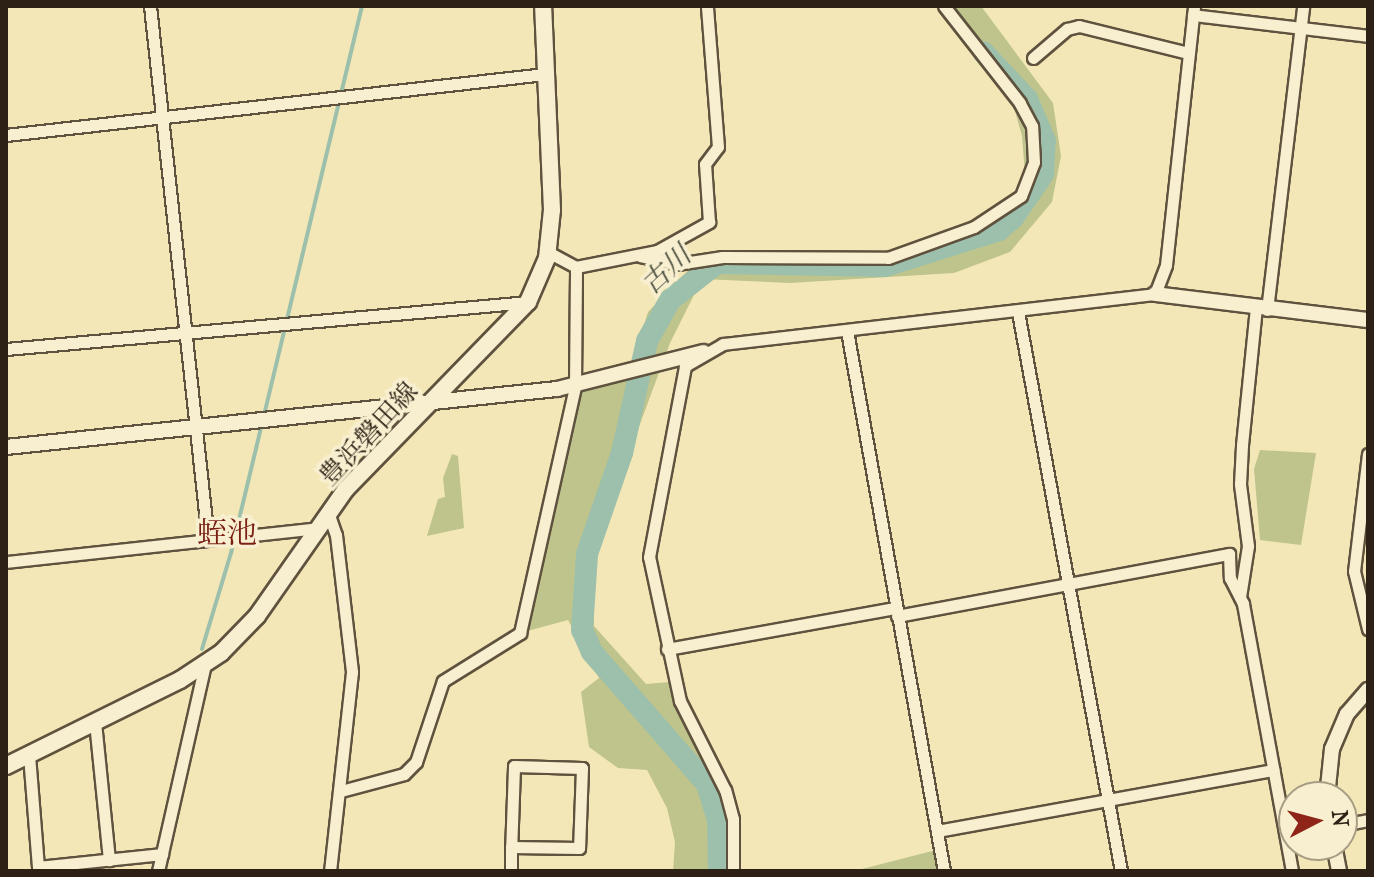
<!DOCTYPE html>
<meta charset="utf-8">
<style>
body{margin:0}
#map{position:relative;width:1374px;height:877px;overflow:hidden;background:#f4e7b7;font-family:"IM FELL French Canon","Noto Serif JP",serif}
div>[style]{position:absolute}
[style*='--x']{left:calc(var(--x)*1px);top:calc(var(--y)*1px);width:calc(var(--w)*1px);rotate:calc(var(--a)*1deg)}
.green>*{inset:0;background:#bec48c}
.stream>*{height:4px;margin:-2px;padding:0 2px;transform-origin:2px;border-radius:2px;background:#9cc0ab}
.river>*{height:22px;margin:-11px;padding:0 11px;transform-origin:11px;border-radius:11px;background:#9cc0ab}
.roads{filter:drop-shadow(2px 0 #5f523e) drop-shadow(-2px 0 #5f523e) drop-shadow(0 2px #5f523e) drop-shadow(0 -2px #5f523e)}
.minor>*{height:11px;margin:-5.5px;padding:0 5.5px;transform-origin:5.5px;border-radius:5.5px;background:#f8efd0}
.tertiary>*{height:14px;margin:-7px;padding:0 7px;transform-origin:7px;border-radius:7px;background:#f8efd0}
.secondary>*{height:16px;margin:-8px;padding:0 8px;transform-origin:8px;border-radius:8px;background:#f8efd0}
span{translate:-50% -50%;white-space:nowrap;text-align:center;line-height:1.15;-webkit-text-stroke:7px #f8efd0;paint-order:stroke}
.street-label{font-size:26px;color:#2d2115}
.water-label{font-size:28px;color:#4e5142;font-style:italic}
.quarter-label{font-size:30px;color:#7a1f14}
.frame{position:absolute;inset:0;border:8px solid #2d2115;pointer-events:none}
.north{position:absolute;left:1278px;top:781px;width:80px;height:80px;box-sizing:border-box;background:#f8efd0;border:2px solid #a79d85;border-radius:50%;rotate:84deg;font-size:22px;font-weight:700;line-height:32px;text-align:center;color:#2d2115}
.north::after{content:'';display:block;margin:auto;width:28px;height:36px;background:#8f2418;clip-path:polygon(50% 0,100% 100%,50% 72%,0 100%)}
</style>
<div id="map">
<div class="green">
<div style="clip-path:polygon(949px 6px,981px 6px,1053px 103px,1061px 156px,1052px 202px,1010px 252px,954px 273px,790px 283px,702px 279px,670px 343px,607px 513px,594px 571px,594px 626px,646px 684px,670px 682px,733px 824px,732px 871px,673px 871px,675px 842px,667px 808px,647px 770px,618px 768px,589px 747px,581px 692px,599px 678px,568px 620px,520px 633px,535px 593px,575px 386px,629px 373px,648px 312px,698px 260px,888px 258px,961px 232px,1026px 187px,1022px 136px,1009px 90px)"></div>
<div style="clip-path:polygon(1260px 450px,1316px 453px,1301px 545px,1260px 540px,1254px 469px)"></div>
<div style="clip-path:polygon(452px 454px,458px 456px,464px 528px,427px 536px,438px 499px,445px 497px,443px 478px)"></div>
<div style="clip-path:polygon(940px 849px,943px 871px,862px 871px,862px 869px)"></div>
</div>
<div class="stream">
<div style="--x:202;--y:649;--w:100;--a:-73.2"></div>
<div style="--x:231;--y:553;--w:562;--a:-76.53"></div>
</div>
<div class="river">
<div style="--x:719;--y:871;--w:51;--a:-91.1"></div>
<div style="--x:718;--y:820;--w:38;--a:-107"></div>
<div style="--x:707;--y:784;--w:175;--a:-131.1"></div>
<div style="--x:592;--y:652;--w:24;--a:-114"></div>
<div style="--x:582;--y:630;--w:76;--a:-86.2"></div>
<div style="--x:587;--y:554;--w:107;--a:-70.9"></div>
<div style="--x:622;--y:453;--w:115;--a:-77.4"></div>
<div style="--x:647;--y:341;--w:47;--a:-60.7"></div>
<div style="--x:670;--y:300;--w:60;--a:-38.2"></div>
<div style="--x:717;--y:263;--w:168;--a:1"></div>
<div style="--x:885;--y:266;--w:120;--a:-17.5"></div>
<div style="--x:999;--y:230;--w:18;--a:-41"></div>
<div style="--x:1013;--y:218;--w:53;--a:-55.7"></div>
<div style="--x:1043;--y:174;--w:33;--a:-87"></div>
<div style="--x:1045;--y:141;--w:46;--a:-113.2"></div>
<div style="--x:1027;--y:99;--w:64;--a:-133.1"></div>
</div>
<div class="roads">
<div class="minor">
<div style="--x:150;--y:6;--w:537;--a:83.8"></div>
<div style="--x:1193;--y:15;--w:176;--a:6.8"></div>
<div style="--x:1033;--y:58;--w:45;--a:-40.5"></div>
<div style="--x:1067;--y:29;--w:12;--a:-14"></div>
<div style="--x:1079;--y:26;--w:112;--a:13.9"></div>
<div style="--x:6;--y:135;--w:542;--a:-6.46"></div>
<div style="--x:640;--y:256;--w:38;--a:12"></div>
<div style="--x:677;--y:264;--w:46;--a:-8.8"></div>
<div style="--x:722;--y:257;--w:166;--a:0.3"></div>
<div style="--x:888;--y:258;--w:91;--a:-19.8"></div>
<div style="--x:974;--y:227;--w:56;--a:-33.4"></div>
<div style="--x:1021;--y:196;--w:36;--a:-69"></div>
<div style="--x:1034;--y:162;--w:36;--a:-93"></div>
<div style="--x:1032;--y:126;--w:26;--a:-118"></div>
<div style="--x:1020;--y:103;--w:123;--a:-128.1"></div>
<div style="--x:576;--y:267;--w:83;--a:-11.2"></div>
<div style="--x:657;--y:251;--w:60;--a:-29.1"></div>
<div style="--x:709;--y:222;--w:58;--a:-93.9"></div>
<div style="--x:705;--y:164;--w:21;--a:-53"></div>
<div style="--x:718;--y:147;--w:141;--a:-94.5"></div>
<div style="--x:1267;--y:310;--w:306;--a:-83.2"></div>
<div style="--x:1018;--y:312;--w:568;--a:79.56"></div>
<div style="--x:847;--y:331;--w:549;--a:79.82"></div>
<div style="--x:6;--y:349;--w:524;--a:-5.14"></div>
<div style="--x:1368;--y:454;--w:118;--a:96.8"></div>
<div style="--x:1354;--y:571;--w:60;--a:76.4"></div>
<div style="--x:329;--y:515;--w:21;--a:71"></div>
<div style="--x:336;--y:535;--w:138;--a:83.3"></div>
<div style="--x:352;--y:672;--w:200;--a:96.3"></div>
<div style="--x:6;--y:562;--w:315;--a:-6.2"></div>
<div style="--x:1240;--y:597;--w:52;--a:-81.1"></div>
<div style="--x:1248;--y:546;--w:63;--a:-97.4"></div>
<div style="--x:1240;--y:484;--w:39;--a:-87"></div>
<div style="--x:1242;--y:445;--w:138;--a:-84.2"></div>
<div style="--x:897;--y:616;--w:338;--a:-10.6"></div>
<div style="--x:1229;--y:554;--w:24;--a:88"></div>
<div style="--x:1230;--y:578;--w:29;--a:63"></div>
<div style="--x:1243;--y:604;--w:271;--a:79.6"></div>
<div style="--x:667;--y:649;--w:233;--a:-10.2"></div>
<div style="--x:95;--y:722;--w:139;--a:84.2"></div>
<div style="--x:29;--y:755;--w:112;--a:85.4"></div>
<div style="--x:38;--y:867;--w:125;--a:-6"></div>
<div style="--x:341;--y:791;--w:65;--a:-15.1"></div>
<div style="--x:404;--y:774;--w:17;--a:-45"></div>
<div style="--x:416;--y:762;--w:85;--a:-71.6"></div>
<div style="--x:443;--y:681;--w:91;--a:-31.9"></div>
<div style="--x:520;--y:633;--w:253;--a:-77.4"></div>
<div style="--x:575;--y:386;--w:119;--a:-89.5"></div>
<div style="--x:576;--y:267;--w:32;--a:-152"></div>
<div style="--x:1342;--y:825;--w:26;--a:-11"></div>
<div style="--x:937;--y:831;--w:342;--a:-10.3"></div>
<div style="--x:158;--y:871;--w:212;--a:-77.2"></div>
<div style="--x:511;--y:871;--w:18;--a:-90"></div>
<div style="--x:511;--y:853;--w:87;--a:-88"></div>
<div style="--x:514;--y:766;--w:68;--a:1.7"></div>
<div style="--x:582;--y:768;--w:80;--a:92.1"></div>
<div style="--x:579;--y:848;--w:68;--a:-179.2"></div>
<div style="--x:733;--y:871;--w:52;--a:-90"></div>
<div style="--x:733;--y:819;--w:30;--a:-105"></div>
<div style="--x:725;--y:790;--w:100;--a:-116.8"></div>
<div style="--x:680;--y:701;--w:147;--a:-102.1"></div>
<div style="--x:649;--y:557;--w:194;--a:-79.3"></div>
<div style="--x:685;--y:366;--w:44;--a:-30.1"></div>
<div style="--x:723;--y:344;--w:435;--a:-6.6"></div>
<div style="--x:1155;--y:294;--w:31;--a:-69"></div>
<div style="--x:1166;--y:265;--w:261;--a:-83.8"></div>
</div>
<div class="tertiary">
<div style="--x:1155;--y:294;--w:215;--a:7"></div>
<div style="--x:6;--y:447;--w:554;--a:-6.01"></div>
<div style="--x:557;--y:389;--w:151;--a:-14.2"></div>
<div style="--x:1327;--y:797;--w:48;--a:-84.1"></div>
<div style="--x:1332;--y:749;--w:38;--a:-67"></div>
<div style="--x:1347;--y:714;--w:32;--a:-49"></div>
<div style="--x:1334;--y:845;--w:26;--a:79"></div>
</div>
<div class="secondary">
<div style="--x:6;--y:766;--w:194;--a:-26.3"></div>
<div style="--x:180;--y:680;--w:49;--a:-33.4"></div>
<div style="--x:221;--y:653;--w:52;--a:-45.8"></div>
<div style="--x:257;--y:616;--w:155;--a:-55"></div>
<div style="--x:346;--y:489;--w:261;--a:-45.8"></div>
<div style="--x:528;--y:302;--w:48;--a:-66.6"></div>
<div style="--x:547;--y:258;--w:48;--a:-84.1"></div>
<div style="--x:552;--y:210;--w:204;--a:-92.5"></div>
</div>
</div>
<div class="street-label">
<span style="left:369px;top:434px;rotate:-47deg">豊浜磐田線</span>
</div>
<div class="water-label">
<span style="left:666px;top:270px;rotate:-43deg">古川</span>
</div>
<div class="quarter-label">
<span style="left:227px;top:534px">蛭池</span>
</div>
<div class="frame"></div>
<div class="north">N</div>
</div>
